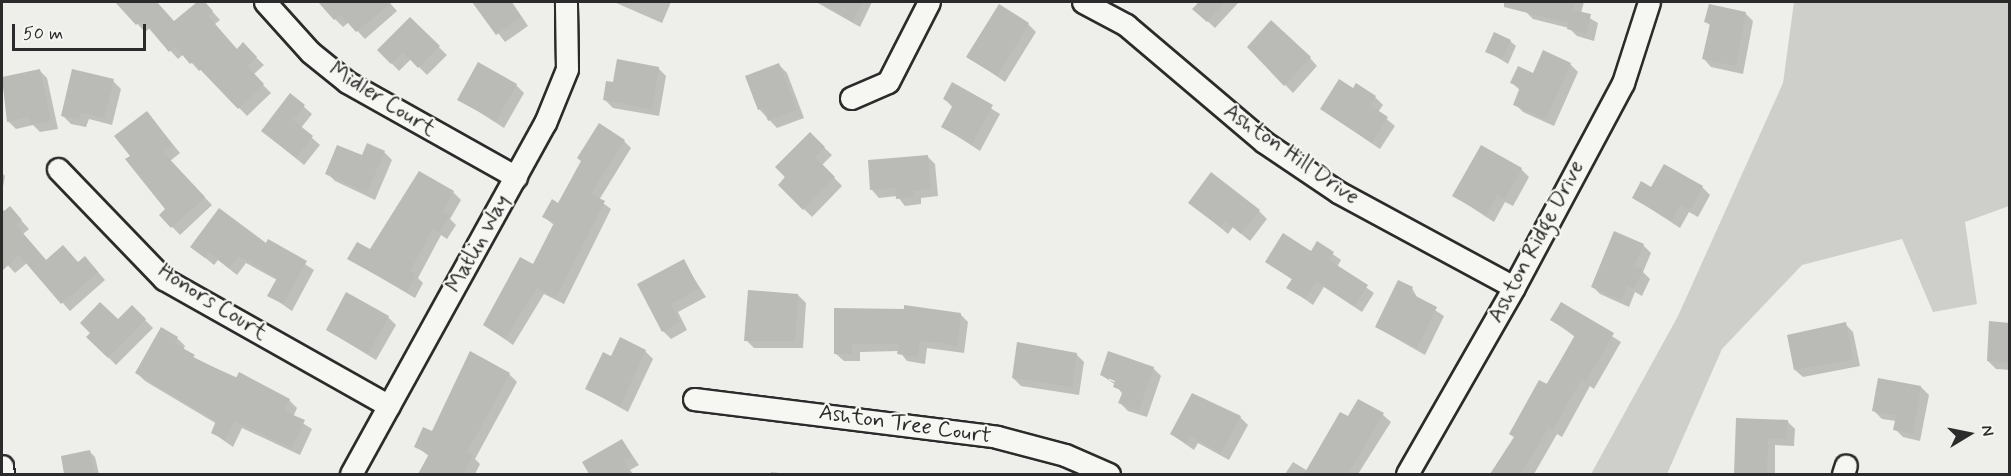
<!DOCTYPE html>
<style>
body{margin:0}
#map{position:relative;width:2011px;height:476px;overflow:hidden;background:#eeeeea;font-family:Mynerve,sans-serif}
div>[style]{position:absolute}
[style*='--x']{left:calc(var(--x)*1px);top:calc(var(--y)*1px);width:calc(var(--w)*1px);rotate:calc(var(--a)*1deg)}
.green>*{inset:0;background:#cececa}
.shadow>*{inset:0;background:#0003}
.building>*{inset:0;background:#babab7}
.roads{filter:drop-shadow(2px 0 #2b2b2b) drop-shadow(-2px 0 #2b2b2b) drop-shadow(0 2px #2b2b2b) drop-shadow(0 -2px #2b2b2b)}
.minor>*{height:21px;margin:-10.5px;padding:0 10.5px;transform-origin:10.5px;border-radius:10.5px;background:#f6f6f2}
span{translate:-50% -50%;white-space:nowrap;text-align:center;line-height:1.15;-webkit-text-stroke:4.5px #f6f6f2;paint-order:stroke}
.street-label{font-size:22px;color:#2b2b2b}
.frame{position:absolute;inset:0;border:3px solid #2b2b2b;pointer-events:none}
.north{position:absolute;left:1939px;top:404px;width:60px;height:60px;-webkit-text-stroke:4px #f6f6f2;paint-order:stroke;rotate:80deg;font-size:16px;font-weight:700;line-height:24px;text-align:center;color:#2b2b2b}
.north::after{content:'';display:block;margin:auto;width:21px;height:27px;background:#2b2b2b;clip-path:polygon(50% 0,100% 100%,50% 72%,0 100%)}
.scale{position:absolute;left:12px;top:24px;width:134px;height:27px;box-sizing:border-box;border:3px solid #2b2b2b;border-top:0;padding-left:8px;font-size:18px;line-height:21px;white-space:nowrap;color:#2b2b2b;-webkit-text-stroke:4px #f6f6f2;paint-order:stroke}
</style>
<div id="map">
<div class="green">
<div style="clip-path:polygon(1794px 2px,2009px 2px,2009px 206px,1965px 222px,1977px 304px,1933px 312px,1902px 239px,1802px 265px,1722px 349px,1667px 474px,1591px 474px,1678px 316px,1783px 83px)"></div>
</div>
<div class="shadow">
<div style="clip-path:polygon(117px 2px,156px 2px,174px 23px,204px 2px,220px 20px,215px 24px,237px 51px,243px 45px,264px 65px,253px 75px,271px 93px,247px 116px,202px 69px,199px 71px,184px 54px,178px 59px,150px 28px,145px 32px)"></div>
<div style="clip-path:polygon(329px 2px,389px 2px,397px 11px,365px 39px,349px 22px,343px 27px,335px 19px,324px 6px)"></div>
<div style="clip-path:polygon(474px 2px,512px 2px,528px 26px,505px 42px)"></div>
<div style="clip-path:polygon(614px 2px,671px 2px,662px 23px)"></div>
<div style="clip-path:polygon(816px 2px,872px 2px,860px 27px)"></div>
<div style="clip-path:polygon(1197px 2px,1239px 2px,1215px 28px,1202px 16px)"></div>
<div style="clip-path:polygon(1528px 2px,1584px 2px,1581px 13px,1598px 23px,1594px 41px,1577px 36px,1569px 28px,1533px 19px,1525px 11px)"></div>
<div style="clip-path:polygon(1745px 13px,1753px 21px,1743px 74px,1711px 67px,1704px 59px,1711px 26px,1706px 22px)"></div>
<div style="clip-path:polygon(410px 19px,447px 55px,427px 75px,411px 59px,399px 71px,379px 50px)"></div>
<div style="clip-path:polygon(1028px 24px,1036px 32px,1005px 82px,968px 56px)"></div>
<div style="clip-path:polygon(1510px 41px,1516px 46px,1508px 64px,1487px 51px)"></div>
<div style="clip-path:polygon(1249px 47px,1310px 58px,1317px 66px,1293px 93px)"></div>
<div style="clip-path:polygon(1570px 64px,1578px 72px,1554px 126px,1523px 112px,1515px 104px,1521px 91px,1512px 83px)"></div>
<div style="clip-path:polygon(779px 65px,787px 73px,804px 118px,777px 128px,759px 109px)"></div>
<div style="clip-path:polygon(658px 68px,666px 76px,659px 116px,613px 108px,605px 100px)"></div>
<div style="clip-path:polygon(39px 70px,47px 78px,58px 129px,40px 132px,33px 125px,16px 129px,8px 121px,2px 78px)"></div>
<div style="clip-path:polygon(113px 81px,121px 89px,112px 125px,89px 119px,86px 127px,71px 124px,63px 116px)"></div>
<div style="clip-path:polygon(516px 85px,524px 93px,504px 128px,459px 99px)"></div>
<div style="clip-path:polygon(953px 85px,1000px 114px,980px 151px,943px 127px,953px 108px,945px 99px)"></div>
<div style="clip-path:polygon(1353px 90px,1375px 97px,1383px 105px,1378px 112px,1395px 126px,1380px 149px,1321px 109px)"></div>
<div style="clip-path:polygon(291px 95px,312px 114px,301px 128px,320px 145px,304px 165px,271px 138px)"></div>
<div style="clip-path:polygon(147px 113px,180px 153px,170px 161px,212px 205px,180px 235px,161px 215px,167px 209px,132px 156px)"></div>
<div style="clip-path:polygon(810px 134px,832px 155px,822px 165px,842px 186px,812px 217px,780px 185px)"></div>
<div style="clip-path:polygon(624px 141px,631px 148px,599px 200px,611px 209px,564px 304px,544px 294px,513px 345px,485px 325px,534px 266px,554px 225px,544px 217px)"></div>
<div style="clip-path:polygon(384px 152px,392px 160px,375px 200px,335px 181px,327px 173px)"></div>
<div style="clip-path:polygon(927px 156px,935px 164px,938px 196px,921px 198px,921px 204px,905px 206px,897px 196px,879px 198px,872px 190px)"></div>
<div style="clip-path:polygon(1521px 169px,1529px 177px,1513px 206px,1505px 202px,1494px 222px,1454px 196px)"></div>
<div style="clip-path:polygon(2px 173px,5px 176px,2px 192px)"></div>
<div style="clip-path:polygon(1702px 187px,1710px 195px,1698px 217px,1689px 212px,1680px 228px,1634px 198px,1652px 189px)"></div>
<div style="clip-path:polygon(453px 192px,461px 200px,450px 219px,456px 225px,447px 239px,441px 235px,418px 278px,423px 283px,415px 298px,349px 259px,370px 251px)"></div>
<div style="clip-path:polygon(1190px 202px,1259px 211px,1267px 219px,1250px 241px,1233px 227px,1228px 234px)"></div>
<div style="clip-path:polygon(10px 208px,29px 229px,23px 234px,47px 261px,93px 266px,105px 280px,70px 311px,27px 263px,15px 273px,2px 259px,2px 215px)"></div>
<div style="clip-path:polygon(269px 241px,314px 270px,292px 311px,269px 295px,277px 280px,246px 263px,237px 275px,218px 260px,214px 265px,192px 247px,266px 246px)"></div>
<div style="clip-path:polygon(1317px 243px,1341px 260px,1337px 267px,1374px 293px,1362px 312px,1324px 287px,1313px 305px,1288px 287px,1293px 280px,1267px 262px,1311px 253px)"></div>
<div style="clip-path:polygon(1643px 245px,1651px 253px,1643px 272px,1650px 279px,1642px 296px,1635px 292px,1629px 307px,1600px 294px,1592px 286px)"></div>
<div style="clip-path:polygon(683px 261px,706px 297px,678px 312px,687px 330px,671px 339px,663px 331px)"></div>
<div style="clip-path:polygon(1412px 288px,1418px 299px,1444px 316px,1425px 355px,1376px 327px)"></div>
<div style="clip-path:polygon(798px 295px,806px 303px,803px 348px,754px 348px,746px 340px)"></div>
<div style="clip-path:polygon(1562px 304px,1621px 342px,1594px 389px,1590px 386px,1562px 437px,1557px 434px,1534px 474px,1492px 474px,1575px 337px,1552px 320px)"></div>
<div style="clip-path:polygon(132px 307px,153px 328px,116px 365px,88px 337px,118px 321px)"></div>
<div style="clip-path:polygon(836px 310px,960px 314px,968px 322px,964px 353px,927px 348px,925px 364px,907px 361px,899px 351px,860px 352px,860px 361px,844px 361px,836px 354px)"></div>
<div style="clip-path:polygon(388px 317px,396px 325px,376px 360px,327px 330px)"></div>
<div style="clip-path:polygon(1845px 324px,1853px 332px,1860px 366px,1803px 377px,1795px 370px)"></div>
<div style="clip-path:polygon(2010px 324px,2010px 370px,1996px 369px,1988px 361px)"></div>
<div style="clip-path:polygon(177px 338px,185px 346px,183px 350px,201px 362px,289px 400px,297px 408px,293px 417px,312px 429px,300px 455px,242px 428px,233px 447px,213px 433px,217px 424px,145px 381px,137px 373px)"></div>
<div style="clip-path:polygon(645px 351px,653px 359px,628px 412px,587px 389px)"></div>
<div style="clip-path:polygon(1076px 354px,1084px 362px,1079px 395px,1021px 386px,1013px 378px)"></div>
<div style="clip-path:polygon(evenodd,1153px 368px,1161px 376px,1147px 417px,1128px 411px,1120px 403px,1123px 395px,1116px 385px,1101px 375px,1153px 368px,1109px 377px,1122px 385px,1109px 380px,1109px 377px)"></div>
<div style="clip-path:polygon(509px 374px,517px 382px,475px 459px,480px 464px,475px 474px,421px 474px,430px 457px,416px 446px)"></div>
<div style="clip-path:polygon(1921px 387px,1929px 395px,1920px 441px,1903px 437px,1895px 429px,1896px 421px,1882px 419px,1874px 411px)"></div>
<div style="clip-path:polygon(1383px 415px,1391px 422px,1358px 474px,1285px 474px,1293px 462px,1308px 471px,1349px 418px)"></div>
<div style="clip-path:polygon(1240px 417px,1248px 425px,1229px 460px,1198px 443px,1194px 450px,1171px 434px)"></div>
<div style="clip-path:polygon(1737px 419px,1787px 421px,1795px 429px,1794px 446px,1775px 445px,1775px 474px,1735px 474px)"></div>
<div style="clip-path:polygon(622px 440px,639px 465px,630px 470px,633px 474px,591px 474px,584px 462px)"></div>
<div style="clip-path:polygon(90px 452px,95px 457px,99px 474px,66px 474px,62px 457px)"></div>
<div style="clip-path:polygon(771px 472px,788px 474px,771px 474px)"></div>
</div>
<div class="building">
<div style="clip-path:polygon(115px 2px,157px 2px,174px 21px,197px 2px,205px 2px,213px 11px,208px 16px,237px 49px,243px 42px,257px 57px,247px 66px,264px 84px,238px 109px,193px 62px,190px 64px,175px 46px,169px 52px,142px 20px,136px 25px)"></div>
<div style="clip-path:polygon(318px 2px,392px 2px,356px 32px,341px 15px,334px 20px)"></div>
<div style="clip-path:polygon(472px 2px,510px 2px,521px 17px,496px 35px)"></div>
<div style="clip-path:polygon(819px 2px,863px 2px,852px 21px)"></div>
<div style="clip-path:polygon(1199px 2px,1225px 2px,1207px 22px,1192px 9px)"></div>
<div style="clip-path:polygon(1504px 2px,1575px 2px,1573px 10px,1591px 14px,1586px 34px,1567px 29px,1569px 23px,1504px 7px)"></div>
<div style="clip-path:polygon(999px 4px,1029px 23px,997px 76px,966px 57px)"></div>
<div style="clip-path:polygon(1709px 4px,1746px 12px,1736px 66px,1702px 59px,1710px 24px,1704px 22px)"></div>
<div style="clip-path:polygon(410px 17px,440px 46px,418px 68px,403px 52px,391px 64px,377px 50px)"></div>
<div style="clip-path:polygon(1271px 20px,1311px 57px,1284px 86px,1247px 47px)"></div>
<div style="clip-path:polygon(1494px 32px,1511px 40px,1502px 59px,1485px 52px)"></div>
<div style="clip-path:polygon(1543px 50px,1571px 63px,1546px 119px,1513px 105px,1520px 87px,1510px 83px,1518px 66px,1533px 73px)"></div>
<div style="clip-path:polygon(617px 59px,659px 67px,652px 109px,603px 100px,606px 81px,613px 82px)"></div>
<div style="clip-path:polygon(478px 62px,517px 84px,496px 121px,457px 100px)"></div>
<div style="clip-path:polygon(779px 63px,797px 110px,768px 121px,763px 108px,758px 110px,745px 76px)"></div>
<div style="clip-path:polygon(40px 69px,51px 121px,31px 125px,29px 117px,7px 122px,2px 77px)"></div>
<div style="clip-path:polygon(72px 69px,114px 79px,104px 118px,81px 112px,79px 120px,61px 116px)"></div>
<div style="clip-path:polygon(1339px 79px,1353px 88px,1356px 83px,1376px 96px,1370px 105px,1388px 117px,1372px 143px,1320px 109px)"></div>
<div style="clip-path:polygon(952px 82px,993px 105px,972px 144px,941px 127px,953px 105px,943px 99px)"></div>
<div style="clip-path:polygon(290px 93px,305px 105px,293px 120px,313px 136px,296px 158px,261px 131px)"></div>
<div style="clip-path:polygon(147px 111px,173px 145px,163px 152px,205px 197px,171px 228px,159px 215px,165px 209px,125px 159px,130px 156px,114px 136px)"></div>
<div style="clip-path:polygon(599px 123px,625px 140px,591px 194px,605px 201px,556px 298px,537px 288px,505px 339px,483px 325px,520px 257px,533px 264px,554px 223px,542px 217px,552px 199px,558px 203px,581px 161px,577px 158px)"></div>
<div style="clip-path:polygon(810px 132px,825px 147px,815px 157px,835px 177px,803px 210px,778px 185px,785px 177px,775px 167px)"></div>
<div style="clip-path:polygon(367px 143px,385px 151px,367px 193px,325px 174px,337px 145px,362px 155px)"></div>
<div style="clip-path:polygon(1481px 145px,1522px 168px,1505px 199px,1497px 195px,1486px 215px,1452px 196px)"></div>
<div style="clip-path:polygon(928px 155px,931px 189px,913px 191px,914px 197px,896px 199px,895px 188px,870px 190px,868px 160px)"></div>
<div style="clip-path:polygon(1664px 164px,1703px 186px,1690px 210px,1680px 205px,1672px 221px,1632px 198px,1641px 181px,1651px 187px)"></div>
<div style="clip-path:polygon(419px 171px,454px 191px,442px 212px,449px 216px,439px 232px,433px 228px,410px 271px,416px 274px,407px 292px,347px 259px,357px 242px,370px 249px)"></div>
<div style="clip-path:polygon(1211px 172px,1260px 210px,1241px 234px,1225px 221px,1220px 227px,1188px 203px)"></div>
<div style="clip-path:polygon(10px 206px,22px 220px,16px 225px,46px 260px,63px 245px,78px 262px,85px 256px,98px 272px,61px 304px,19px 255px,2px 271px,2px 208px,4px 211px)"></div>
<div style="clip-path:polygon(219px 208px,266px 243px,268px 239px,307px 261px,283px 304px,267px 296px,277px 278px,238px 256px,229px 268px,209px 253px,205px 258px,190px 247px)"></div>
<div style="clip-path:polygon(1614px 231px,1644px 244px,1634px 266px,1643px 270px,1634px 289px,1627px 286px,1621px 300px,1591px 287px)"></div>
<div style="clip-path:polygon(1283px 233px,1311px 251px,1317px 241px,1334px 252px,1329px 260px,1368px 285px,1354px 306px,1316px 281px,1305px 299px,1286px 288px,1292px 279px,1265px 262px)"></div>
<div style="clip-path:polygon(684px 259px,699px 288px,671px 304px,680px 322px,662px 332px,637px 284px)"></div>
<div style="clip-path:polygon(1398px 280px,1413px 287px,1410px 293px,1437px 307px,1417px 348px,1375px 327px)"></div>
<div style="clip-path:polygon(748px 290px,798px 294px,795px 341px,744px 341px)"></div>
<div style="clip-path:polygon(346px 292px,389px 316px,368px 354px,326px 330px)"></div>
<div style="clip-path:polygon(100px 302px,118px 319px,132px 305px,146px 319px,108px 358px,86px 337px,90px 333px,80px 323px)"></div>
<div style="clip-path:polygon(1561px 302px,1614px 333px,1586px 382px,1581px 379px,1553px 430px,1549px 427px,1521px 474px,1490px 474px,1514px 437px,1509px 434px,1539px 380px,1547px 384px,1575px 335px,1550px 320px)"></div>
<div style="clip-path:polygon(904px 305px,961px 313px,957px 346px,920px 340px,917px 357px,897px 354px,899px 344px,852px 344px,852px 354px,834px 354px,834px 308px,904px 309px)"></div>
<div style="clip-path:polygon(1989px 321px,2010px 323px,2010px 363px,1987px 361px)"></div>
<div style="clip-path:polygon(1846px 322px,1853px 359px,1794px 370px,1787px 335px)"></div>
<div style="clip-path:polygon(161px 327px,178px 337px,174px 343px,195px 355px,193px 357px,236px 378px,239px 372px,290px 399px,284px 411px,305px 420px,292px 448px,234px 421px,225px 440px,211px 433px,216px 421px,135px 373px)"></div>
<div style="clip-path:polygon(620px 337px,646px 350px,620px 406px,585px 389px,603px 352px,611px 356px)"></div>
<div style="clip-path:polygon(1017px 342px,1077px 353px,1072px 387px,1012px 378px)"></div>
<div style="clip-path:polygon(470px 351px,510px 373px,467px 452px,473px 455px,464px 474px,418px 474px,429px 454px,414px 447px,423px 427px,432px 431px)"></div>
<div style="clip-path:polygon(1108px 351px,1154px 367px,1139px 410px,1118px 403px,1123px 391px,1113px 387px,1115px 381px,1100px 375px)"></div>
<div style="clip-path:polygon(1878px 378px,1921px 386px,1913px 434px,1893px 430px,1896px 416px,1872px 411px)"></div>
<div style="clip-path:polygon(1192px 393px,1241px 416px,1221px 453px,1190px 436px,1186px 443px,1170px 434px)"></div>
<div style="clip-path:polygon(1358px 399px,1384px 413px,1348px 474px,1304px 474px,1340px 412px,1348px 416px)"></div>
<div style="clip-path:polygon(1736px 418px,1788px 420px,1787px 439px,1768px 438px,1767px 474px,1734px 474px)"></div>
<div style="clip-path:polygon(622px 439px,632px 456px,624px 461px,631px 474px,589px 474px,582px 462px)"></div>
<div style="clip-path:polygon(90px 450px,95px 474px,64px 474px,61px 456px)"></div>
</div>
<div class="roads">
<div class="minor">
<div style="--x:265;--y:2;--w:67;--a:48"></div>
<div style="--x:310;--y:52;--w:48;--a:39"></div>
<div style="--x:347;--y:82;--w:194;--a:29.3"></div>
<div style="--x:1083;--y:2;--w:49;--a:28.1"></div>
<div style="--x:1126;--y:25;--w:181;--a:40.3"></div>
<div style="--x:1264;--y:142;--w:89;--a:34"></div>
<div style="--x:1338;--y:192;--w:200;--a:28.4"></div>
<div style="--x:851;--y:98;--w:40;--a:-23.4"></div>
<div style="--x:888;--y:82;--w:90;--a:-62.9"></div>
<div style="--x:58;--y:169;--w:153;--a:46.1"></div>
<div style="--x:164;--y:279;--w:258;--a:29.4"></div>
<div style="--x:694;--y:399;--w:305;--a:7.1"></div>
<div style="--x:997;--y:437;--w:70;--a:14.8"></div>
<div style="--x:1065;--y:455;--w:48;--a:23.4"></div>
<div style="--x:2;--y:466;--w:8;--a:83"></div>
<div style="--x:351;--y:474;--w:401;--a:-61.1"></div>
<div style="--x:545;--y:123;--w:58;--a:-67.8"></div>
<div style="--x:567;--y:69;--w:67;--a:-90.9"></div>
<div style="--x:1407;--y:474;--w:215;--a:-60.2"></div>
<div style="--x:1514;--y:287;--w:231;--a:-61.9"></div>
<div style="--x:1623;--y:83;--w:85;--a:-72.2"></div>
<div style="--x:1843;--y:474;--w:9;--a:-72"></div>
</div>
</div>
<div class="street-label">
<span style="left:382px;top:100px;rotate:32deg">Midler Court</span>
<span style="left:1291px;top:155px;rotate:35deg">Ashton Hill Drive</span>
<span style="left:1537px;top:242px;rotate:-62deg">Ashton Ridge Drive</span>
<span style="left:479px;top:244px;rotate:-61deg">Matlin Way</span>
<span style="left:212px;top:303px;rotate:32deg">Honors Court</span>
<span style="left:905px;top:425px;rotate:8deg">Ashton Tree Court</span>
</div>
<div class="frame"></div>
<div class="north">N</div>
<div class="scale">50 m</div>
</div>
